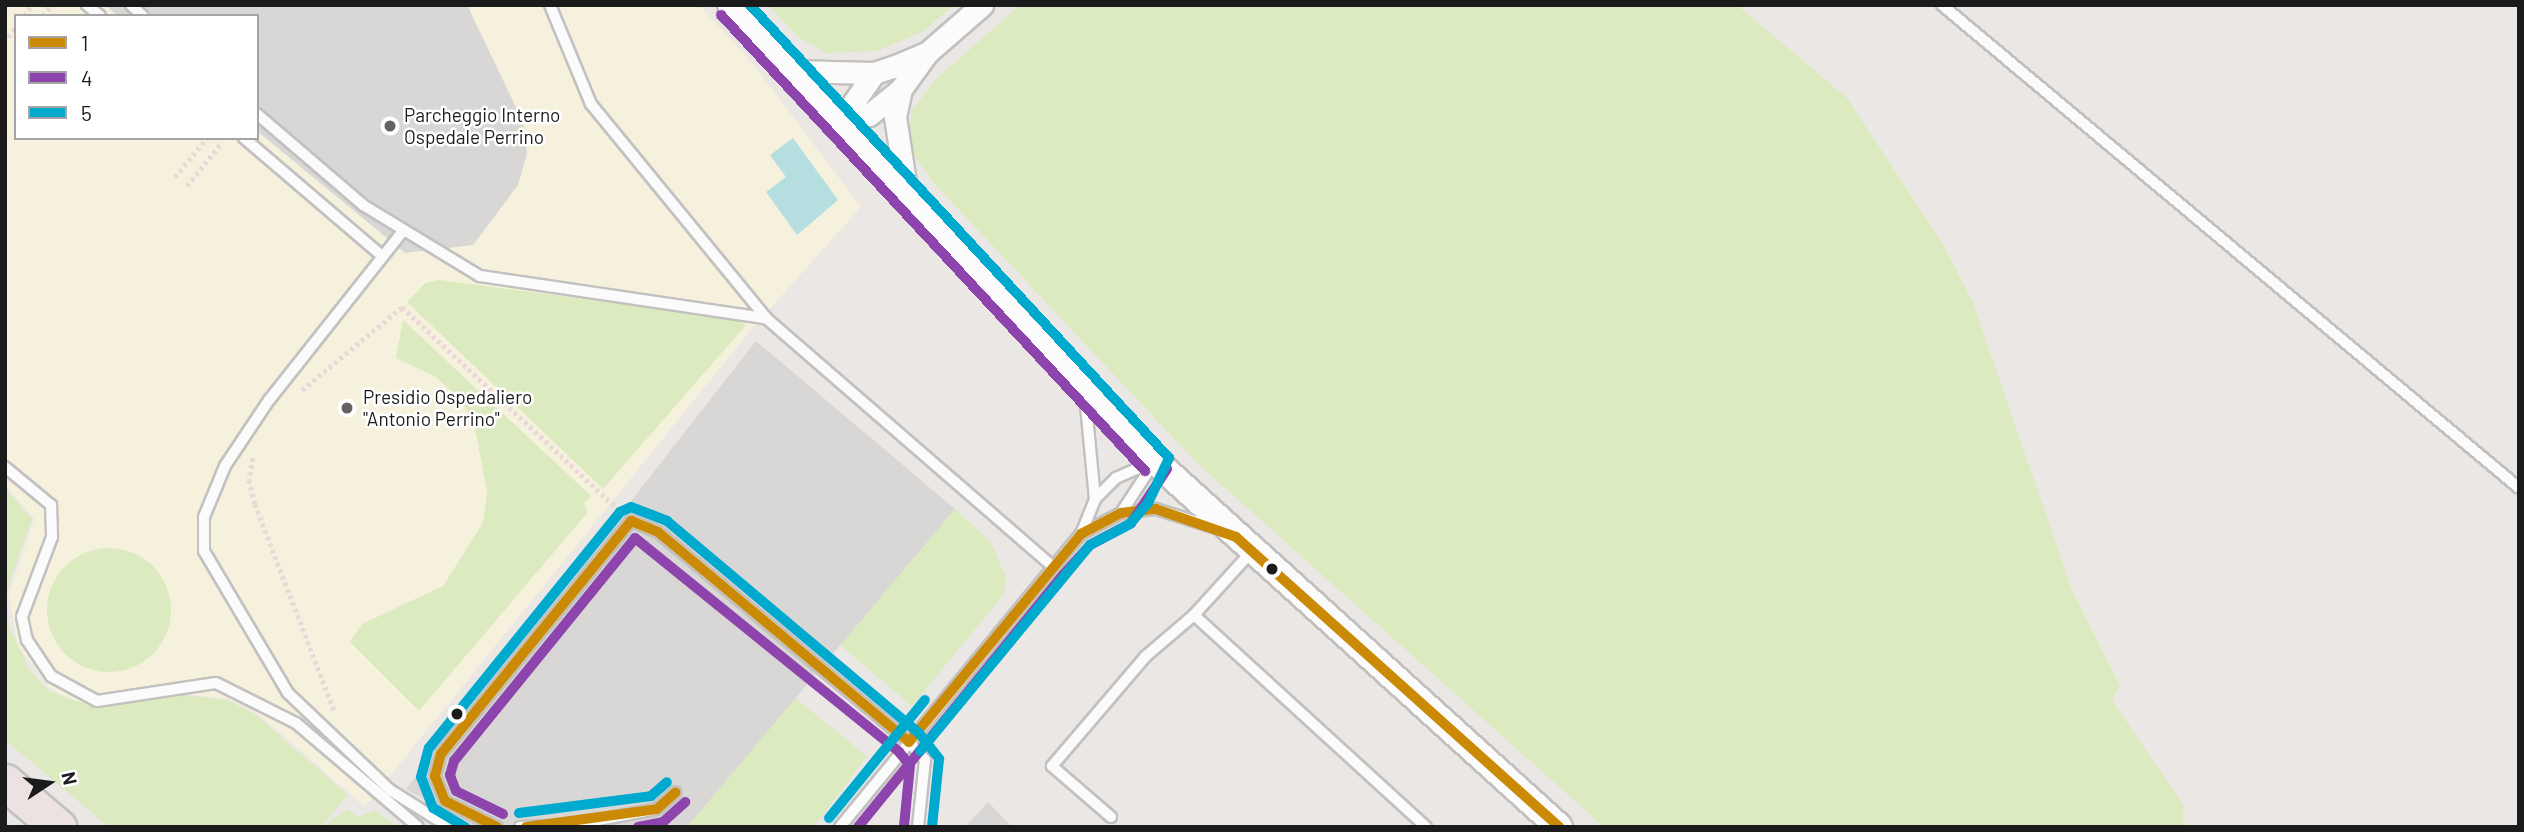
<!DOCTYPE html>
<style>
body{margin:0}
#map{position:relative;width:2524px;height:832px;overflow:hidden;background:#eae7e4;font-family:Barlow,sans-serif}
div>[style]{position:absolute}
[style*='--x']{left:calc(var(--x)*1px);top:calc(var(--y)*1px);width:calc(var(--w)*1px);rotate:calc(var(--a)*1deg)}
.education>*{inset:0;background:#f6f1dd}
.grass>*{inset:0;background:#dceabf}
.round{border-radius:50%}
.parking>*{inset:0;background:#d8d7d5}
.water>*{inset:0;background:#b4dee0}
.path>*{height:4.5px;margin-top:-2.25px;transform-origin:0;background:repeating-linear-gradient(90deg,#ead7d7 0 3.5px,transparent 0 7px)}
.roads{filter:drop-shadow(2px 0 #c2c1c0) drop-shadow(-2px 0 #c2c1c0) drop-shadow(0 2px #c2c1c0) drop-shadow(0 -2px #c2c1c0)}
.service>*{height:10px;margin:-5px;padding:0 5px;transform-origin:5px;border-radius:5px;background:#fcfbfb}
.minor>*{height:21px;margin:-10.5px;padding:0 10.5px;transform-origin:10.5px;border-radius:10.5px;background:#fcfbfb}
.tertiary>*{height:26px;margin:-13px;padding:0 13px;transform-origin:13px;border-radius:13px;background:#fcfbfb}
.trunk>*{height:35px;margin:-17.5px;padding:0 17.5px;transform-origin:17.5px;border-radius:17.5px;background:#ece2e2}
.bus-1>*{height:10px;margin:-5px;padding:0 5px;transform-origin:5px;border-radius:5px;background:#cb8a05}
.bus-2>*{height:10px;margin:-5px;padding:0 5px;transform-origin:5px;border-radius:5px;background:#8e44ad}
.bus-3>*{height:10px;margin:-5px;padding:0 5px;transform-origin:5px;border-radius:5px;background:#00a9ce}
.dots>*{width:19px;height:19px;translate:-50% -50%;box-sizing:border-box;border:4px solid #fff;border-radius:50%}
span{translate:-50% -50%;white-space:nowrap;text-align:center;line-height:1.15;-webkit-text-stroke:5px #fff;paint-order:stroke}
.poi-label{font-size:19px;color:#1b1b1b}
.left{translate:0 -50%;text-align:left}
.frame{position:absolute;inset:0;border:7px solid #1b1b1b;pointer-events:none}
.legend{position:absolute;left:14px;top:14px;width:245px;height:126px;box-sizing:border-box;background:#fff;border:2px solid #a4a4a4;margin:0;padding:9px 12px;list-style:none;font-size:21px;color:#1b1b1b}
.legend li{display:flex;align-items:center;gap:14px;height:35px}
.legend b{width:35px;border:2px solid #a4a4a4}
.north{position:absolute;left:14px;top:748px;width:70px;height:70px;-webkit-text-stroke:5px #fff;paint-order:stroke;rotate:77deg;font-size:19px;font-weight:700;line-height:28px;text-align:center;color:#1b1b1b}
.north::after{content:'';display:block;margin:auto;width:24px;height:32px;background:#1b1b1b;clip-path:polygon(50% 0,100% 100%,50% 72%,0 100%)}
</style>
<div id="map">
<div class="education">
<div style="clip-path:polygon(evenodd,5px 5px,699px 5px,753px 64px,861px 207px,750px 331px,365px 807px,257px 713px,228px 699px,163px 691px,94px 705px,73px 700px,50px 689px,17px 644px,9px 594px,34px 519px,5px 485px,5px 5px,16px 16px,257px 16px,257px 138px,16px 138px,16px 16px)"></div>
</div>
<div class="grass">
<div style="clip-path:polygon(768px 5px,954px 5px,922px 32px,876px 51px,825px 53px,797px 36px)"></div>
<div style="clip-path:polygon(1020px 5px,1737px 5px,1847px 98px,1943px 244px,1973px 303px,2072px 590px,2120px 686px,2112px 700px,2183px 805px,2183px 827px,1604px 827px,1197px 463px,932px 181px,909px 148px,911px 112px,935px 80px)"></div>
<div style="clip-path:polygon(440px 280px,737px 319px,746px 325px,603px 489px,407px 302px,425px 283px)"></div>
<div style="clip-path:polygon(403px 320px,591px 496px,584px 504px,588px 512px,419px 711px,350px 642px,362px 624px,443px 586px,483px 523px,487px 492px,475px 428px,462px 401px,436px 377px,396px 358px)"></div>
<div style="clip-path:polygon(5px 488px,32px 519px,6px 593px,9px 626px,29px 669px,48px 691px,94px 707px,163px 693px,228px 700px,256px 715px,348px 795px,320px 827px,109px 827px,5px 740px)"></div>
<div style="clip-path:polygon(955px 509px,991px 542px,1006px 578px,1004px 594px,912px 706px,840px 645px)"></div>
<div class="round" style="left:47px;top:548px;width:124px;height:124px"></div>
<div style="clip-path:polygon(795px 698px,867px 756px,823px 815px,812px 827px,687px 827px)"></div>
<div style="clip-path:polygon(347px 809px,358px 817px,375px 810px,397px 827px,323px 827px)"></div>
</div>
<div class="parking">
<div style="clip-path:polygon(105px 5px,467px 5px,523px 122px,527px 154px,518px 185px,473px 245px,405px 253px,257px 131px,257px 16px,118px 16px)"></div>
<div style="clip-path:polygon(756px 341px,955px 509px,687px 827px,472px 827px,406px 789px)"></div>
<div style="clip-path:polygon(988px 802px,1012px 827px,965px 827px)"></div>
</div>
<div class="water">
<div style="clip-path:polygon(793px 138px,838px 200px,797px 235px,766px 192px,786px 177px,770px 155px)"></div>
</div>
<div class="path">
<div style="--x:24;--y:16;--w:14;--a:-54"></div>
<div style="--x:43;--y:16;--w:14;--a:-54"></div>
<div style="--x:8;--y:37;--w:13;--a:-51"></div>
<div style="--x:175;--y:177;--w:50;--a:-50.6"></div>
<div style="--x:187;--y:186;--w:56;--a:-51.5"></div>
<div style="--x:302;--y:390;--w:130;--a:-39.7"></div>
<div style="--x:402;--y:307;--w:299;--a:43.1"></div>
<div style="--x:253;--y:458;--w:22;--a:100"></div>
<div style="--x:249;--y:480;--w:25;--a:76"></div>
<div style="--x:255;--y:504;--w:221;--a:69"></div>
</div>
<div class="roads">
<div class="service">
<div style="--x:87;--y:5;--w:17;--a:40"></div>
<div style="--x:131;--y:5;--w:16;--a:43"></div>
<div style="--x:550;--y:5;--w:107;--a:67.5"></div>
<div style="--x:591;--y:104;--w:276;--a:50.7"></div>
<div style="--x:766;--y:318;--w:379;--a:40.9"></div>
<div style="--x:1942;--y:5;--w:752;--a:39.93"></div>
<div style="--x:257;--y:114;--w:140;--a:40.6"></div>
<div style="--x:363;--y:205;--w:137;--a:31.3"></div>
<div style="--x:480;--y:276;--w:289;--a:8.4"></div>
<div style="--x:244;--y:138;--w:182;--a:40.5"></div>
<div style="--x:403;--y:231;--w:216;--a:128.4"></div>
<div style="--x:269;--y:400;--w:79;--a:123.7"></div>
<div style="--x:225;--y:466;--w:55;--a:112.4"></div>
<div style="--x:204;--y:517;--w:34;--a:90"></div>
<div style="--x:204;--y:551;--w:165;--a:59.4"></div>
<div style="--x:288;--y:693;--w:141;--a:43.6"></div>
<div style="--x:390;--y:790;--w:70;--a:32.1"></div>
<div style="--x:5;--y:467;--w:60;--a:39.6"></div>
<div style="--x:51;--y:505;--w:32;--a:88"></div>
<div style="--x:52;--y:537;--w:85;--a:110.6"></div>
<div style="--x:22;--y:617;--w:24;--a:78"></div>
<div style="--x:27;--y:640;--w:43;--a:56.3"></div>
<div style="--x:51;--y:676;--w:52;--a:28.5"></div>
<div style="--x:97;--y:701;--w:120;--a:-8.6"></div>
<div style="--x:216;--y:683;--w:89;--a:26.6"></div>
<div style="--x:296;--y:723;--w:160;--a:40.4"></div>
<div style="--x:1095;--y:499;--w:30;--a:-45"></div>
<div style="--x:1116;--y:478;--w:39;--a:-24"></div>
<div style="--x:1121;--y:513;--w:35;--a:-7"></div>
<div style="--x:1156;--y:509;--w:63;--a:17.6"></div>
<div style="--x:1081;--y:534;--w:45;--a:-27.7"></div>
<div style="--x:1121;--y:513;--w:62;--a:-56.8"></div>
<div style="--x:1252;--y:551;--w:86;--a:132.2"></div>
<div style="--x:1194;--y:615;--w:314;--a:42.4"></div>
<div style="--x:1111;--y:817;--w:78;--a:-139.2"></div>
<div style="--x:1052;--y:766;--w:145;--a:-49.5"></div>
<div style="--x:1146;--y:656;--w:63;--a:-40.5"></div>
<div style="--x:497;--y:827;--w:58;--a:-153.4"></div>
<div style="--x:445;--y:801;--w:27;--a:-112"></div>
<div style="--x:435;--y:776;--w:23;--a:-75"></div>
<div style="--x:441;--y:754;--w:301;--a:-50.8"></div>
<div style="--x:631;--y:521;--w:29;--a:22"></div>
<div style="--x:658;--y:532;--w:327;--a:39.9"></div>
<div style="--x:909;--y:742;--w:24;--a:48"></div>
<div style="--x:925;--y:760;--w:67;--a:96"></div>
<div style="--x:520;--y:827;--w:51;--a:-2.2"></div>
<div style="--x:571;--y:825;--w:87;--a:-10.5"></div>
<div style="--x:657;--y:809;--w:25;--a:-42"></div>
<div style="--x:840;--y:827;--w:379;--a:-50.6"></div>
<div style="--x:1081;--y:534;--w:38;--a:-68"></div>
<div style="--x:1095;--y:499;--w:104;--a:-95.5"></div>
</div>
<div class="minor">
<div style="--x:792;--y:71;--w:82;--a:1.4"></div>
<div style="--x:874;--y:73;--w:20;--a:-18"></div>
<div style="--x:893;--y:67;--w:38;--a:-23"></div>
<div style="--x:928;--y:52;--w:72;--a:-41"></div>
<div style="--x:840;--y:122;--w:30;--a:-14"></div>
<div style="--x:869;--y:115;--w:41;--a:-39.1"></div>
<div style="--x:840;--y:122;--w:60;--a:-55.2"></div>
<div style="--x:907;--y:195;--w:79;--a:-98.7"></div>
<div style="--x:895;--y:117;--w:29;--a:-78"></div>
<div style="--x:901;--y:89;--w:44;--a:-54.2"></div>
</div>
<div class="tertiary">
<div style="--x:731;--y:5;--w:623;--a:47.08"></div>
<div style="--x:1155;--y:461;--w:545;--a:42.17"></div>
</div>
<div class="trunk">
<div style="--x:5;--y:782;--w:70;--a:40.3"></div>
</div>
</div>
<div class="bus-1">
<div style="--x:909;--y:742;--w:270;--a:-50.4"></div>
<div style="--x:1081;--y:534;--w:45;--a:-27.7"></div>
<div style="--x:1121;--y:513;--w:35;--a:-7"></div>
<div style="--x:1156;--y:509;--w:85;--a:19.3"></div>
<div style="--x:1236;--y:537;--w:434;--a:41.9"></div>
<div style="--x:497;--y:827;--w:58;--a:-153.4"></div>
<div style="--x:445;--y:801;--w:27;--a:-112"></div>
<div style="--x:435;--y:776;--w:23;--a:-75"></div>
<div style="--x:441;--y:754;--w:301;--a:-50.8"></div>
<div style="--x:631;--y:521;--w:29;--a:22"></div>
<div style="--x:658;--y:532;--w:327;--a:39.9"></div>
<div style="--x:526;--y:827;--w:132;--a:-7.8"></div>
<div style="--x:657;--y:809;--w:25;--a:-42"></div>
</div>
<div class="bus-2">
<div style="--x:721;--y:15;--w:623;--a:47.08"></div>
<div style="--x:503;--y:814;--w:52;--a:-153.9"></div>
<div style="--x:456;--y:791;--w:17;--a:-111"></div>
<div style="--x:450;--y:775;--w:15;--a:-74"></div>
<div style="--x:454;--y:761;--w:287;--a:-50.9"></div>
<div style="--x:635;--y:538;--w:340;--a:39"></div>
<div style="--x:899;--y:752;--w:17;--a:50"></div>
<div style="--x:910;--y:765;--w:61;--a:95.6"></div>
<div style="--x:638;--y:827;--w:25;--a:-11"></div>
<div style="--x:663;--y:822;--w:30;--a:-42"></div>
<div style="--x:858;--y:827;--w:325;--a:-50.9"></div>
<div style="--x:1063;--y:575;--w:40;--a:-48"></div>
<div style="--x:1090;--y:545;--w:47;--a:-28.2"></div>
<div style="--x:1131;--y:523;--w:65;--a:-56.3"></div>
</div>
<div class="bus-3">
<div style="--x:750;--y:5;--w:617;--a:47.23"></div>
<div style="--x:1169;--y:458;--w:50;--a:115"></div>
<div style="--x:1148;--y:503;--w:28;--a:131"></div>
<div style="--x:1130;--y:524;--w:45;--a:152.3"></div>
<div style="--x:1090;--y:545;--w:267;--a:129.5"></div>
<div style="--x:519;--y:813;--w:133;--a:-7.3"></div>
<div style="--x:651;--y:796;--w:21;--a:-41"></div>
<div style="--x:829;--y:818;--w:152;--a:-50.9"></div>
<div style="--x:465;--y:827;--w:37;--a:-149"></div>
<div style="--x:433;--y:808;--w:33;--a:-111"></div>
<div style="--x:421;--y:777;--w:30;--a:-75"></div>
<div style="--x:429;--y:748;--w:304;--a:-51"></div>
<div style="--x:620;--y:512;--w:12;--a:-24"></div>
<div style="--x:631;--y:507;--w:39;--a:21"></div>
<div style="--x:667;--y:521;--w:329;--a:40.1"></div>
<div style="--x:919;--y:733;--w:33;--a:52"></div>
<div style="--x:939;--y:759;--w:68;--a:95.9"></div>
</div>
<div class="dots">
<div style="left:390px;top:126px;background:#636261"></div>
<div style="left:347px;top:408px;background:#636261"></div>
<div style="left:1272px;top:569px;background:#1b1b1b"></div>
<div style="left:457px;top:714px;background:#1b1b1b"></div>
</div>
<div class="poi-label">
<span class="left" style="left:404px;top:126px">Parcheggio Interno<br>Ospedale Perrino</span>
<span class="left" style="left:363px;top:408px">Presidio Ospedaliero<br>"Antonio Perrino"</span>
</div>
<div class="frame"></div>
<ul class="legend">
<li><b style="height:9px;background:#cb8a05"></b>1</li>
<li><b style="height:9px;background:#8e44ad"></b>4</li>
<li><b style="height:9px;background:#00a9ce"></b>5</li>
</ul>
<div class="north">N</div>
</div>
